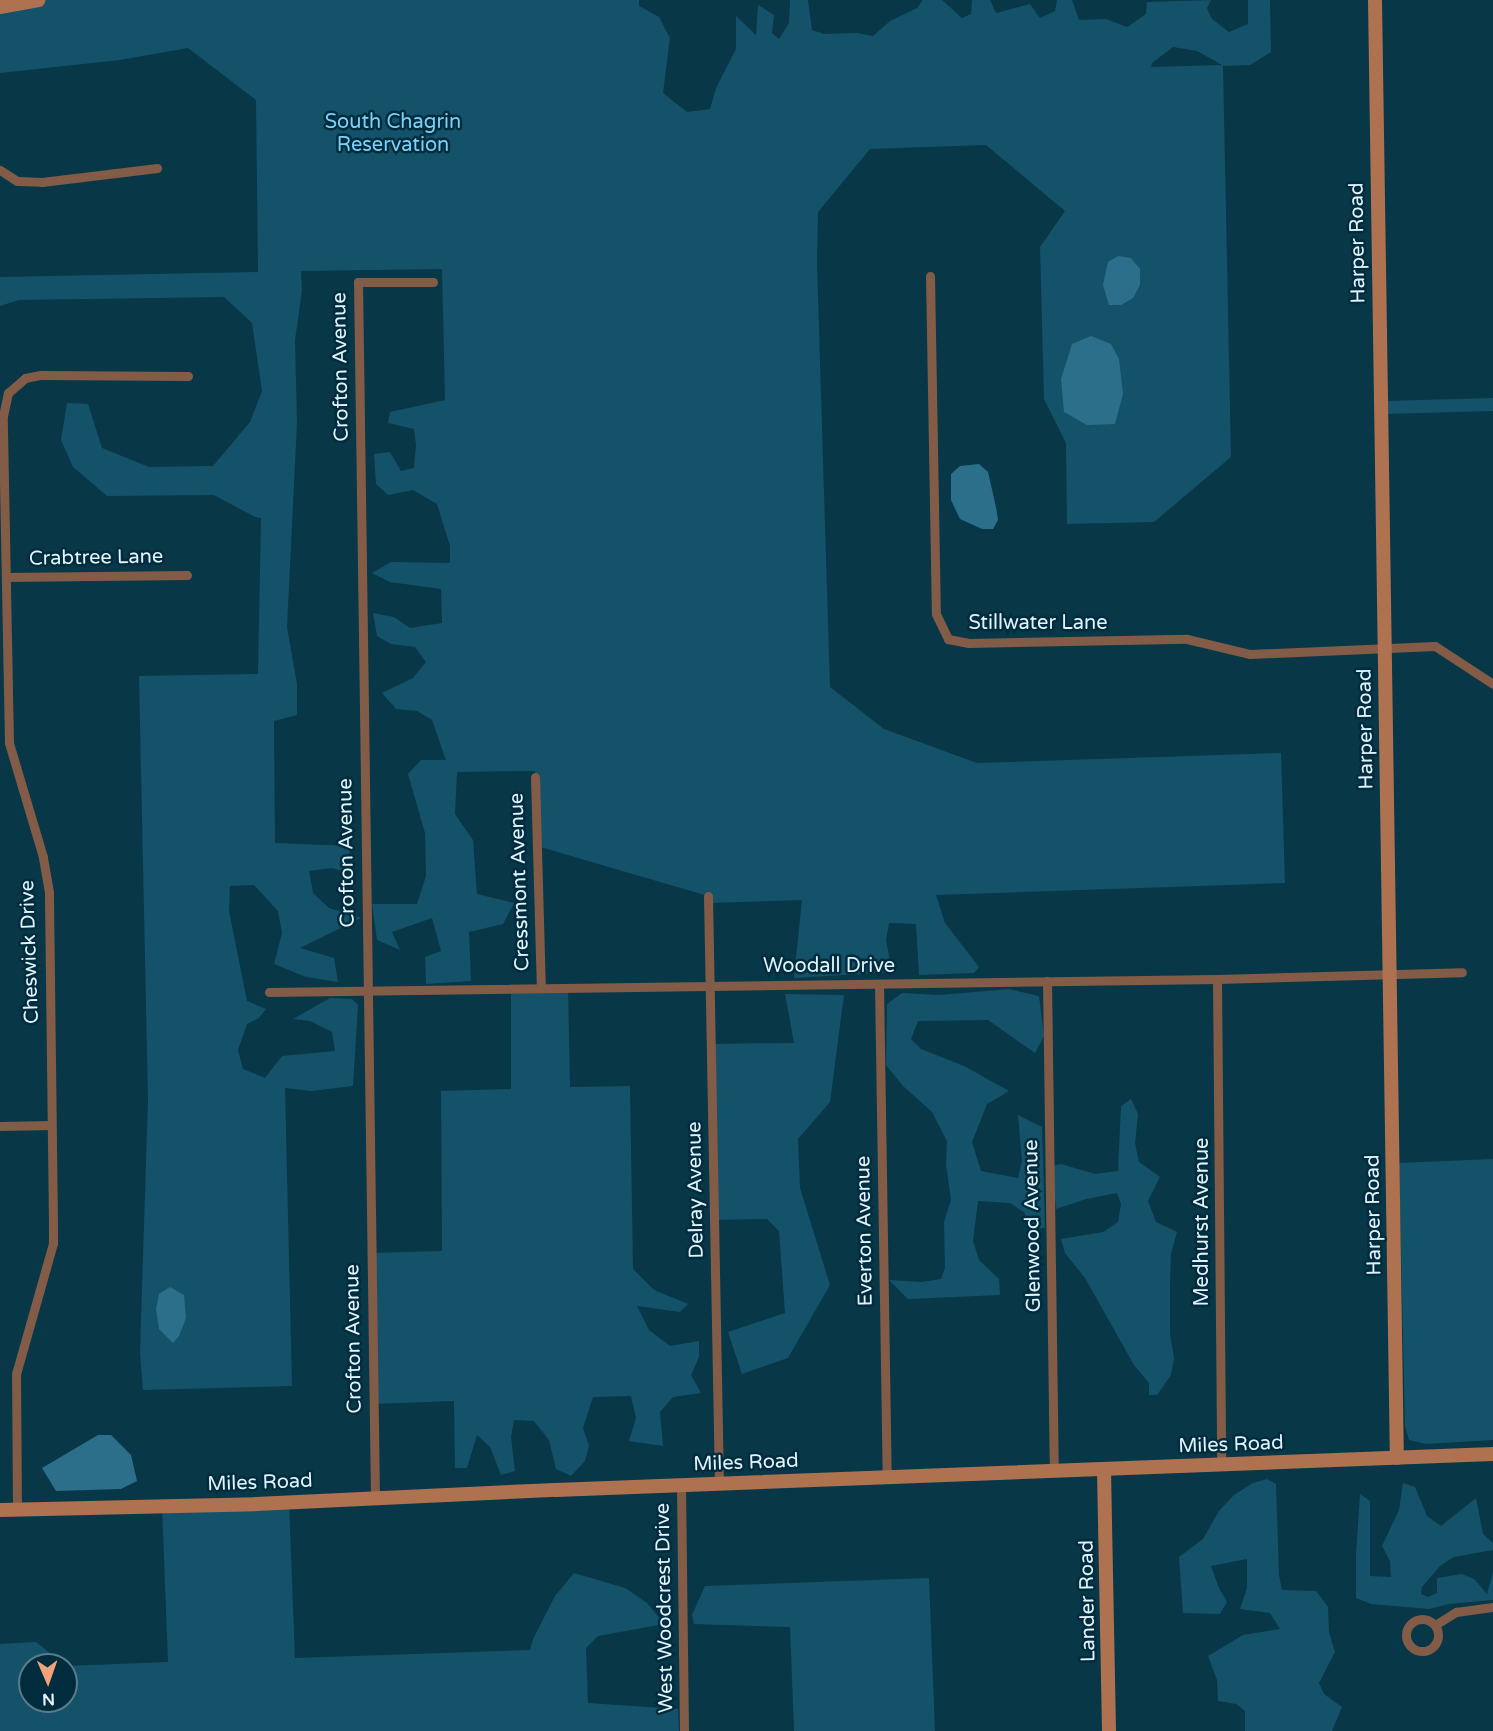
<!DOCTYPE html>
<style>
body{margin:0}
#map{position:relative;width:1493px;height:1731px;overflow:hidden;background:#083748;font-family:"Varela Round",sans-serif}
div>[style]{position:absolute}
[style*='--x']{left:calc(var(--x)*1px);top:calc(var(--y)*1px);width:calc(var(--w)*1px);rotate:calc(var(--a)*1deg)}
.green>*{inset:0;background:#14526a}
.water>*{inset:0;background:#2c6f8a}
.street>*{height:9px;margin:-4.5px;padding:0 4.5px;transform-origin:4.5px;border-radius:4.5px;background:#825c47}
.street>.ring{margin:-4.5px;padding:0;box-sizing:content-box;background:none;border:9px solid #825c47;border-radius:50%}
.secondary>*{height:14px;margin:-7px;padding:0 7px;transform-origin:7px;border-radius:7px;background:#af7251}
span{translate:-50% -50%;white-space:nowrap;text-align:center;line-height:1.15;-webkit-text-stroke:5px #002c3d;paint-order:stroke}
.park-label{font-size:20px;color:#7dd1f6}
.street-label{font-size:20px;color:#e1f3fc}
.north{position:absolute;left:18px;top:1653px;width:60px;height:60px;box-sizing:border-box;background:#002c3d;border:2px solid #5a7c89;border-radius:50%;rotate:178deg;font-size:16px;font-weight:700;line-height:24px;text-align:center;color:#e1f3fc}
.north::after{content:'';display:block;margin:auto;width:21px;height:27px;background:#f0a279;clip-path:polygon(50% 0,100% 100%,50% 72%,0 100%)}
</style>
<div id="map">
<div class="green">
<div style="clip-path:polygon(evenodd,0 0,639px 0,639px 6px,659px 17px,670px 38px,663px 93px,687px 112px,710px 109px,716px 88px,736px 49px,736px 16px,756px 35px,758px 5px,774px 15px,772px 33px,779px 39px,789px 23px,790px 0,808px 0,812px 30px,824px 34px,856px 33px,873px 36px,890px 21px,917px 8px,923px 0,942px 0,962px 18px,971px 14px,972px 0,990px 0,996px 13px,1030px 4px,1040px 18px,1055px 11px,1057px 0,1072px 0,1079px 20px,1106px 19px,1127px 27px,1146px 14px,1147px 2px,1211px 0,1207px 8px,1212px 19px,1229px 32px,1248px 24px,1248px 0,1270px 0,1271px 52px,1250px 65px,1223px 66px,1231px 457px,1154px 522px,1067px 524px,1066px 443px,1044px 399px,1040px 247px,1065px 211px,986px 145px,870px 149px,818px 212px,817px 264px,830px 687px,884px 729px,977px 763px,1281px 753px,1285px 883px,936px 895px,945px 923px,979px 967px,974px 973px,919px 975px,916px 924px,889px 923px,886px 940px,892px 972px,794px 978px,802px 900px,708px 903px,708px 896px,537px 846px,535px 771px,457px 772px,455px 814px,473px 840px,477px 894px,514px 903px,503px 924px,469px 932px,471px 981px,426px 984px,425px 957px,441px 951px,432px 918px,392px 932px,400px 950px,377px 940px,372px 904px,417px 904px,426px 876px,425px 833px,408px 774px,421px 760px,446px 760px,432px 720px,417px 711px,396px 709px,382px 693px,413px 678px,426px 662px,415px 647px,391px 644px,377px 636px,373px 613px,394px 617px,410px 628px,442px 623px,441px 589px,390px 582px,372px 573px,391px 562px,450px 563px,450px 546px,437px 504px,413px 490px,388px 495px,376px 484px,374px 454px,390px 452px,401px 471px,414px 468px,416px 445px,414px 429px,388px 423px,390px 412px,445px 400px,442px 269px,301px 271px,302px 291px,295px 340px,297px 423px,287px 627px,297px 684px,297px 715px,274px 721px,275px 843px,351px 846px,345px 872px,332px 868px,309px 871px,313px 893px,329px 908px,361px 918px,300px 948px,334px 958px,338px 982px,306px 977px,274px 964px,282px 933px,278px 911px,254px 885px,230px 886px,229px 911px,247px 1001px,266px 1009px,259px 1018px,247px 1024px,238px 1050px,243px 1069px,265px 1078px,282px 1056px,335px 1051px,332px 1032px,310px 1021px,293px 1019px,330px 998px,352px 999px,358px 1005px,353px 1086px,311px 1091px,285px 1088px,292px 1386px,143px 1390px,140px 1353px,148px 1099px,139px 676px,258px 674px,261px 518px,255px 517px,214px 495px,107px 496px,73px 467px,61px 440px,67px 403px,88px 404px,102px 448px,149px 467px,213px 466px,250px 422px,262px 391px,252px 323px,224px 297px,19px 300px,0 306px,0 277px,258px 272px,256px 100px,188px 48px,120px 60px,0 73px,0 0,1173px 47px,1197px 51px,1222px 65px,1151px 67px,1152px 63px,1173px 47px)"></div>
<div style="clip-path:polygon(1493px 398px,1493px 411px,1384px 414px,1383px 401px)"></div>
<div style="clip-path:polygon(568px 987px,570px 1087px,630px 1086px,633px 1269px,654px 1290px,688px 1304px,680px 1312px,637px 1306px,649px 1330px,670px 1346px,699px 1341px,699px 1357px,691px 1375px,701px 1393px,673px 1397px,660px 1412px,663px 1446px,629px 1441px,636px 1418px,631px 1396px,593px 1397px,583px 1428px,589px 1446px,585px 1461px,571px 1476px,556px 1469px,549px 1440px,534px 1421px,514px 1420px,511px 1437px,515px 1471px,501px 1475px,490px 1447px,477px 1435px,467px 1468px,455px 1468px,454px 1401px,373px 1404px,371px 1253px,442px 1251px,441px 1091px,511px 1089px,511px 988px)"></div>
<div style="clip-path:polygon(1009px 989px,1039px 996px,1044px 1036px,1035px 1053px,988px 1020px,918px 1021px,911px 1039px,921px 1049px,964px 1066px,1009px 1091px,987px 1104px,972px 1142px,981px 1171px,1018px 1178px,1022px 1161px,1018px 1115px,1042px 1127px,1045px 1228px,1029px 1229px,1025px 1213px,1010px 1203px,978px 1201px,973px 1241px,979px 1260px,999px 1279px,1000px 1295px,908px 1299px,889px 1280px,921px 1282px,941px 1279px,945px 1268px,944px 1222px,951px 1200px,946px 1164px,947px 1141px,932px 1112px,903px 1086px,886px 1065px,887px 1004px,902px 993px,939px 995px)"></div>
<div style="clip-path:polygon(785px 994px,844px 995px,830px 1102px,798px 1139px,800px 1188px,830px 1285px,788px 1358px,742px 1374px,728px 1332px,785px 1313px,779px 1231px,767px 1219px,715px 1220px,712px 1044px,794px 1043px)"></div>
<div style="clip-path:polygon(1131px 1099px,1138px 1114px,1135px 1143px,1139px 1162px,1160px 1177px,1148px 1201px,1156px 1222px,1177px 1232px,1171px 1254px,1170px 1284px,1170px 1334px,1174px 1358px,1171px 1375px,1157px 1395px,1149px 1395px,1149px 1383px,1134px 1365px,1085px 1278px,1065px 1253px,1061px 1239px,1103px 1232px,1118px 1222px,1121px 1204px,1117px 1193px,1086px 1199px,1056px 1209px,1052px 1166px,1061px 1164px,1095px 1174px,1118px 1171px,1121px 1106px)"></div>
<div style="clip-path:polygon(1493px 1159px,1493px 1440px,1426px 1444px,1409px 1440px,1405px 1426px,1399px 1163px)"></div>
<div style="clip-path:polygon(1267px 1479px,1276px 1484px,1279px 1575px,1282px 1590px,1316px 1591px,1328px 1607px,1329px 1632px,1335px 1652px,1319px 1683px,1324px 1694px,1342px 1707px,1332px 1731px,1245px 1731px,1245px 1711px,1236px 1704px,1218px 1701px,1217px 1680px,1208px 1656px,1243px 1635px,1280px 1629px,1270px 1613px,1240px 1609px,1247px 1588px,1247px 1559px,1211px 1566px,1219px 1588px,1227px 1602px,1220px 1614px,1183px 1613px,1179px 1557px,1203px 1539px,1219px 1511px,1234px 1495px,1253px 1483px)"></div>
<div style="clip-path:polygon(1403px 1483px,1415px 1487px,1427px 1516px,1441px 1526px,1476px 1498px,1483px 1534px,1493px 1543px,1493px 1550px,1454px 1557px,1440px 1566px,1422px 1587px,1421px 1594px,1428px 1597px,1437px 1593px,1437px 1578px,1462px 1574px,1474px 1579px,1487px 1594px,1493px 1572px,1493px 1600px,1449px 1604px,1429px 1609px,1371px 1604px,1356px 1598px,1356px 1555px,1360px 1494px,1370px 1501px,1370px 1576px,1391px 1577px,1390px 1561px,1382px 1546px,1399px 1510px)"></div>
<div style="clip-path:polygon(289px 1502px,295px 1658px,530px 1650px,533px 1639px,555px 1596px,574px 1573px,625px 1588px,647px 1603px,664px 1624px,598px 1636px,586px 1648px,588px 1703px,678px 1709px,679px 1731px,0 1731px,0 1644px,36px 1642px,65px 1665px,30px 1665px,30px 1701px,66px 1701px,66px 1666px,168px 1662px,162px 1505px)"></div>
<div style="clip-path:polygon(929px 1578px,935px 1731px,794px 1731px,790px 1627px,694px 1624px,692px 1615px,705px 1586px)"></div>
</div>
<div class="water">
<div style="clip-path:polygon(1118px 256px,1131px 258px,1140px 269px,1140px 285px,1133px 298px,1121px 305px,1109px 305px,1103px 285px,1108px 262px)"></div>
<div style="clip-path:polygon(1091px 336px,1111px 344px,1119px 359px,1123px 394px,1115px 424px,1087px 425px,1064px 412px,1061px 379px,1072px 344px)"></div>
<div style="clip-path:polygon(979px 464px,988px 472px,996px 507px,998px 520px,993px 529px,982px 529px,960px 519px,951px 500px,951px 474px,960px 466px)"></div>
<div style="clip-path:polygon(170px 1287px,184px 1295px,186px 1318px,179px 1336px,173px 1343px,159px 1329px,156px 1309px,159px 1294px)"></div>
<div style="clip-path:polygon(98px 1435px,111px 1435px,131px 1455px,137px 1481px,121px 1489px,56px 1491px,42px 1468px)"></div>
</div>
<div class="street">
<div style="--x:0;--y:170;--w:20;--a:33"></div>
<div style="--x:17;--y:181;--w:25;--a:2"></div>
<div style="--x:42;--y:182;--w:116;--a:-6.9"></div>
<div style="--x:930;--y:276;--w:338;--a:89"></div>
<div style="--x:936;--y:614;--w:28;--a:64"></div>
<div style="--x:948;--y:639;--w:21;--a:11"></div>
<div style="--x:969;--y:643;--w:218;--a:-1.1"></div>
<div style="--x:1187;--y:639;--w:65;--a:13.4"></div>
<div style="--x:1250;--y:654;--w:185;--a:-2.5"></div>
<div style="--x:1435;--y:646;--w:69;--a:33.2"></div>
<div style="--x:6;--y:577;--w:181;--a:-0.6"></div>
<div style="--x:535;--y:777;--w:210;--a:88.4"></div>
<div style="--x:708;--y:896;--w:587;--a:88.93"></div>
<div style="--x:1217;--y:979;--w:485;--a:89.5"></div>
<div style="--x:1047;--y:981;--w:490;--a:89.2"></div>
<div style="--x:879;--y:984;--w:493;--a:89.1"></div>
<div style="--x:269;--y:992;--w:948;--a:-0.79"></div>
<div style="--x:1217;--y:979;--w:245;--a:-1.6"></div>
<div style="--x:0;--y:1126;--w:51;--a:-1.1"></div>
<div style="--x:681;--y:1485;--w:246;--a:89.3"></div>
<div style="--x:375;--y:1497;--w:1215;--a:-90.8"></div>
<div style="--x:358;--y:282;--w:75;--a:0"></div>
<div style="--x:17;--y:1510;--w:136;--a:-90.4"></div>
<div style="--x:16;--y:1374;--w:136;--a:-74.2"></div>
<div style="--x:53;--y:1243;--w:18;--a:-90"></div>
<div style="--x:53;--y:1225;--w:333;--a:-90.7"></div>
<div style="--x:49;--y:892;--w:36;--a:-100"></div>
<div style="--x:43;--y:857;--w:119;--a:-106.6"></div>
<div style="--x:9;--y:743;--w:327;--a:-91.1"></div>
<div style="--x:3;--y:416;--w:24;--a:-78"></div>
<div style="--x:8;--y:393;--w:23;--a:-41"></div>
<div style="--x:25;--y:378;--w:16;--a:-11"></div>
<div style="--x:41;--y:375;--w:147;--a:0.4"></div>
<div class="ring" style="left:1406px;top:1619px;width:23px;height:23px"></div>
<div style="--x:1435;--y:1625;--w:25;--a:-32"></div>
<div style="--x:1456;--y:1612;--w:37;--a:-8"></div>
</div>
<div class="secondary">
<div style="--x:1375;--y:0;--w:1458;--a:89.14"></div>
<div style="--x:0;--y:7;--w:39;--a:-10"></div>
<div style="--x:1104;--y:1470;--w:261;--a:88.9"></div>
<div style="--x:0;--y:1510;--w:256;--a:-1.3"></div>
<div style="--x:256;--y:1504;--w:300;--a:-2.7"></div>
<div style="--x:556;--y:1490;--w:938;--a:-2.2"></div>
</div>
<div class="park-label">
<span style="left:393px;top:134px">South Chagrin<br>Reservation</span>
</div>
<div class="street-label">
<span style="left:1358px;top:243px;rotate:-91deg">Harper Road</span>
<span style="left:341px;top:367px;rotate:-91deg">Crofton Avenue</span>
<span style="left:96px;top:558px;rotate:-1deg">Crabtree Lane</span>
<span style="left:1038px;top:623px">Stillwater Lane</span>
<span style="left:1366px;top:729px;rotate:-91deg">Harper Road</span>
<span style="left:347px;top:853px;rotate:-91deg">Crofton Avenue</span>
<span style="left:520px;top:882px;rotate:-92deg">Cressmont Avenue</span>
<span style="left:30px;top:952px;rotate:-92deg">Cheswick Drive</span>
<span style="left:829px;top:966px">Woodall Drive</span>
<span style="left:696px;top:1190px;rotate:-91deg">Delray Avenue</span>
<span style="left:1374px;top:1215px;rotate:-91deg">Harper Road</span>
<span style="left:1202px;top:1222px;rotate:-90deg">Medhurst Avenue</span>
<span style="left:1033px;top:1226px;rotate:-91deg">Glenwood Avenue</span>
<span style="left:865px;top:1231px;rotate:-91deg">Everton Avenue</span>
<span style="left:354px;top:1339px;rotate:-91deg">Crofton Avenue</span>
<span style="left:1231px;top:1445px;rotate:-2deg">Miles Road</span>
<span style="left:746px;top:1463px;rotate:-2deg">Miles Road</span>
<span style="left:260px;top:1483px;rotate:-2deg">Miles Road</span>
<span style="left:1088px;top:1601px;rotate:-91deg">Lander Road</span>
<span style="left:665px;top:1608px;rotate:-91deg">West Woodcrest Drive</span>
</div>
<div class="north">N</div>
</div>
